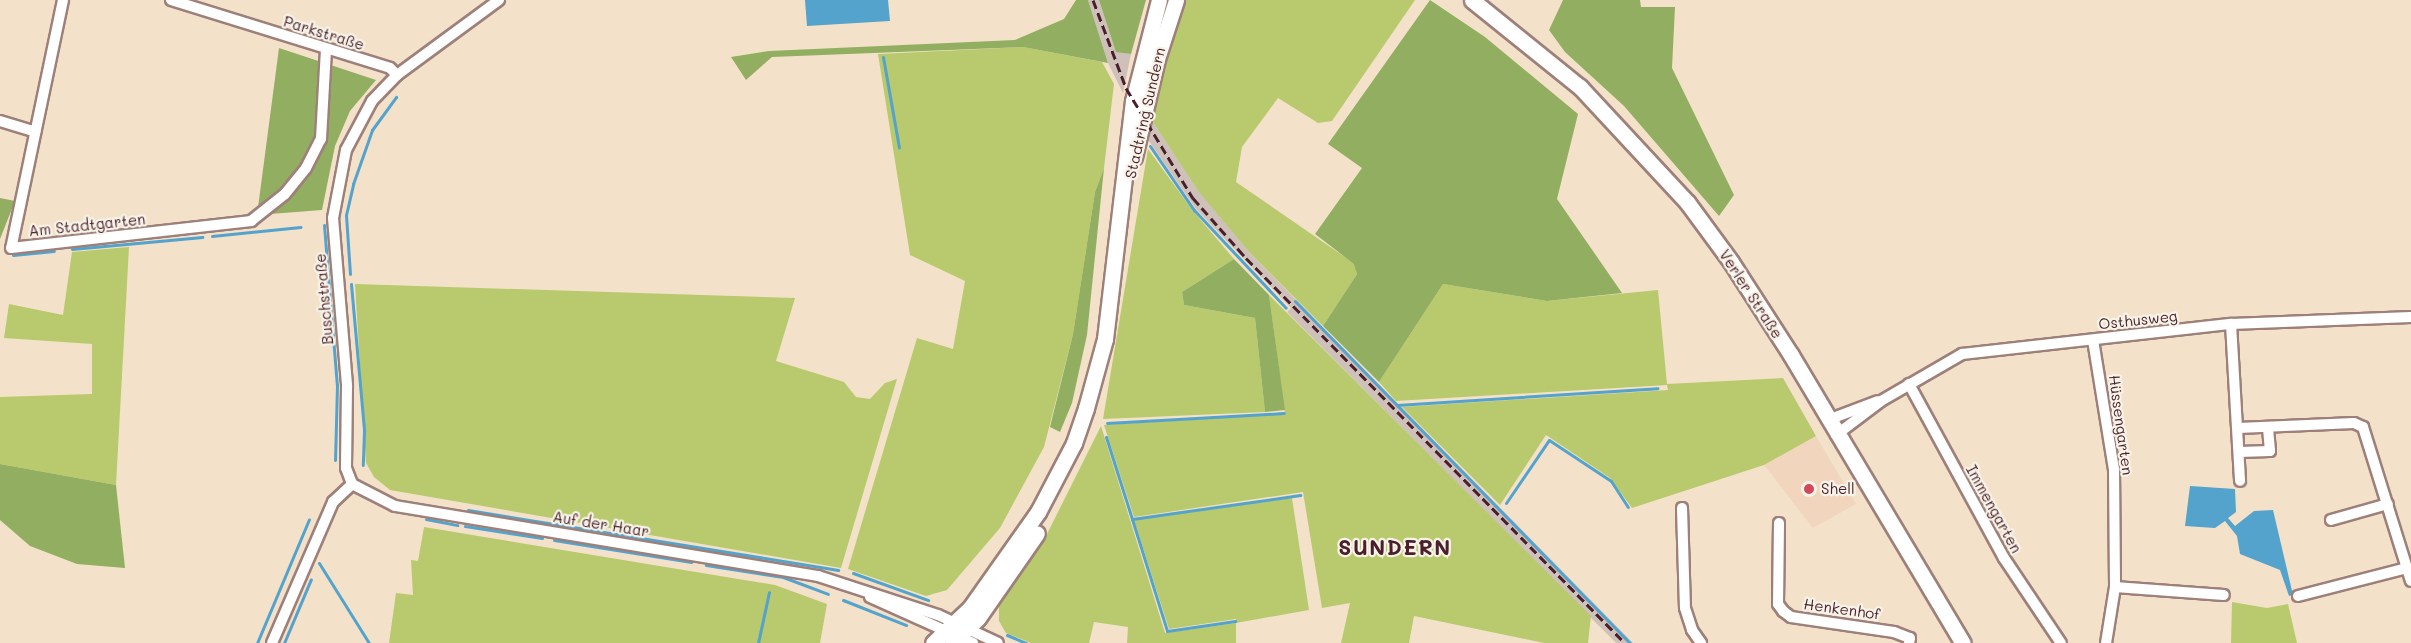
<!DOCTYPE html>
<meta charset="utf-8">
<style>
body{margin:0}
#map{position:relative;width:2411px;height:643px;overflow:hidden;background:#f3e2c9;font-family:Mali,sans-serif}
div>[style]{position:absolute}
[style*='--x']{left:calc(var(--x)*1px);top:calc(var(--y)*1px);width:calc(var(--w)*1px);rotate:calc(var(--a)*1deg)}
.built>*{inset:0;background:#f1d5bd}
.industrial>*{inset:0;background:#cec1ba}
.green>*{inset:0;background:#b8ca6d}
.forest>*{inset:0;background:#92ae60}
.water>*{inset:0;background:#53a3cd}
.stream>*{height:3px;margin:-1.5px;padding:0 1.5px;transform-origin:1.5px;border-radius:1.5px;background:#53a3cd}
.roads{filter:drop-shadow(2px 0 #9e807a) drop-shadow(-2px 0 #9e807a) drop-shadow(0 2px #9e807a) drop-shadow(0 -2px #9e807a)}
.street>*{height:10px;margin:-5px;padding:0 5px;transform-origin:5px;border-radius:5px;background:#fff}
.secondary>*{height:15px;margin:-7.5px;padding:0 7.5px;transform-origin:7.5px;border-radius:7.5px;background:#fff}
.rail>*{height:3px;margin-top:-1.5px;transform-origin:0;background:repeating-linear-gradient(90deg,#4a1f2b 0 9px,transparent 0 13.5px)}
.dots>*{width:16px;height:16px;translate:-50% -50%;box-sizing:border-box;border:3px solid #f7f3e8;border-radius:50%}
span{translate:-50% -50%;white-space:nowrap;text-align:center;line-height:1.15;-webkit-text-stroke:4.5px #f7f3e8;paint-order:stroke}
.street-label{font-size:15px;color:#4a1f2b}
.poi-label{font-size:15px;color:#4a1f2b}
.left{translate:0 -50%;text-align:left}
.district-label{font-size:21px;color:#4a1f2b;font-weight:700;letter-spacing:1.5px}
</style>
<div id="map">
<div class="built">
<div style="clip-path:polygon(1816px 436px,1856px 504px,1813px 528px,1764px 465px)"></div>
</div>
<div class="industrial">
<div style="clip-path:polygon(1088px 0,1099px 0,1116px 51px,1131px 54px,1123px 93px,1108px 63px)"></div>
<div style="clip-path:polygon(1149px 116px,1199px 191px,1250px 253px,1633px 643px,1616px 643px,1287px 312px,1291px 308px,1196px 209px,1144px 134px)"></div>
</div>
<div class="green">
<div style="clip-path:polygon(1186px 0,1415px 0,1332px 121px,1318px 123px,1278px 98px,1242px 147px,1236px 182px,1355px 264px,1357px 274px,1323px 326px,1250px 253px,1199px 192px,1149px 116px,1157px 79px)"></div>
<div style="clip-path:polygon(1023px 47px,1102px 62px,1114px 84px,1104px 168px,1095px 192px,1073px 334px,1044px 447px,1000px 528px,947px 590px,926px 596px,848px 569px,917px 338px,953px 349px,965px 281px,910px 255px,878px 54px)"></div>
<div style="clip-path:polygon(1148px 149px,1193px 211px,1234px 259px,1182px 292px,1184px 305px,1255px 318px,1265px 412px,1103px 419px)"></div>
<div style="clip-path:polygon(129px 247px,116px 485px,0 464px,0 397px,92px 394px,92px 344px,4px 338px,9px 304px,63px 315px,72px 252px)"></div>
<div style="clip-path:polygon(355px 284px,795px 298px,776px 361px,844px 382px,856px 397px,870px 399px,885px 383px,897px 379px,841px 568px,390px 490px,374px 477px,366px 463px)"></div>
<div style="clip-path:polygon(1443px 284px,1547px 301px,1658px 290px,1667px 384px,1783px 378px,1816px 436px,1764px 465px,1632px 508px,1610px 478px,1546px 435px,1500px 505px,1402px 407px,1668px 390px,1667px 385px,1396px 401px,1379px 382px)"></div>
<div style="clip-path:polygon(1269px 295px,1591px 616px,1588px 643px,1544px 643px,1414px 616px,1409px 643px,1341px 643px,1350px 603px,1322px 608px,1303px 492px,1134px 517px,1104px 425px,1285px 414px)"></div>
<div style="clip-path:polygon(1101px 426px,1165px 633px,1236px 623px,1236px 619px,1169px 629px,1134px 520px,1292px 498px,1309px 610px,1236px 623px,1236px 643px,1127px 643px,1128px 627px,1094px 622px,1089px 643px,1031px 643px,1006px 633px,999px 621px,999px 603px,1042px 544px)"></div>
<div style="clip-path:polygon(424px 527px,775px 585px,827px 604px,820px 643px,389px 643px,396px 593px,413px 595px,411px 560px,418px 561px)"></div>
<div style="clip-path:polygon(2232px 602px,2267px 608px,2288px 604px,2297px 643px,2231px 643px)"></div>
</div>
<div class="forest">
<div style="clip-path:polygon(1076px 0,1088px 0,1108px 63px,1023px 47px,772px 57px,746px 80px,731px 57px,769px 51px,1015px 40px,1064px 19px)"></div>
<div style="clip-path:polygon(1099px 0,1146px 0,1131px 54px,1116px 52px)"></div>
<div style="clip-path:polygon(1430px 0,1485px 37px,1578px 114px,1557px 199px,1622px 293px,1547px 301px,1443px 284px,1379px 382px,1323px 326px,1357px 274px,1354px 264px,1315px 234px,1362px 168px,1328px 144px)"></div>
<div style="clip-path:polygon(1563px 0,1640px 0,1641px 7px,1675px 7px,1672px 68px,1734px 195px,1719px 216px,1624px 106px,1565px 52px,1549px 30px)"></div>
<div style="clip-path:polygon(279px 48px,376px 80px,350px 111px,335px 146px,322px 210px,257px 215px)"></div>
<div style="clip-path:polygon(1104px 168px,1087px 335px,1072px 403px,1060px 432px,1050px 427px,1073px 334px,1095px 192px)"></div>
<div style="clip-path:polygon(0 198px,15px 201px,0 239px)"></div>
<div style="clip-path:polygon(1234px 259px,1269px 295px,1285px 410px,1265px 412px,1255px 318px,1184px 305px,1182px 292px)"></div>
<div style="clip-path:polygon(0 464px,116px 485px,125px 568px,77px 564px,30px 546px,0 520px)"></div>
</div>
<div class="water">
<div style="clip-path:polygon(805px 0,888px 0,890px 21px,807px 26px)"></div>
<div style="clip-path:polygon(2190px 486px,2235px 489px,2236px 512px,2228px 518px,2235px 526px,2254px 511px,2273px 510px,2293px 595px,2289px 596px,2280px 570px,2240px 554px,2237px 536px,2225px 521px,2215px 528px,2185px 526px)"></div>
</div>
<div class="stream">
<div style="--x:883;--y:57;--w:92;--a:80"></div>
<div style="--x:1150;--y:146;--w:78;--a:55.5"></div>
<div style="--x:1194;--y:210;--w:134;--a:46.8"></div>
<div style="--x:324;--y:225;--w:161;--a:85.4"></div>
<div style="--x:337;--y:385;--w:75;--a:91.5"></div>
<div style="--x:212;--y:236;--w:89;--a:-5.8"></div>
<div style="--x:72;--y:249;--w:131;--a:-5.3"></div>
<div style="--x:13;--y:255;--w:41;--a:-5.6"></div>
<div style="--x:350;--y:274;--w:59;--a:-93.9"></div>
<div style="--x:346;--y:215;--w:32;--a:-77"></div>
<div style="--x:353;--y:184;--w:57;--a:-70.6"></div>
<div style="--x:372;--y:130;--w:41;--a:-54"></div>
<div style="--x:351;--y:284;--w:148;--a:84.9"></div>
<div style="--x:364;--y:431;--w:34;--a:92"></div>
<div style="--x:1295;--y:301;--w:479;--a:45.6"></div>
<div style="--x:1397;--y:405;--w:261;--a:-3.7"></div>
<div style="--x:1107;--y:423;--w:177;--a:-3.2"></div>
<div style="--x:1106;--y:437;--w:86;--a:72.4"></div>
<div style="--x:1132;--y:519;--w:170;--a:-8.1"></div>
<div style="--x:1506;--y:503;--w:76;--a:-55.7"></div>
<div style="--x:1549;--y:440;--w:74;--a:33.5"></div>
<div style="--x:1611;--y:481;--w:31;--a:57"></div>
<div style="--x:468;--y:510;--w:375;--a:9.2"></div>
<div style="--x:426;--y:519;--w:32;--a:11"></div>
<div style="--x:1132;--y:519;--w:117;--a:72.6"></div>
<div style="--x:1167;--y:631;--w:69;--a:-8.4"></div>
<div style="--x:465;--y:526;--w:78;--a:8.9"></div>
<div style="--x:554;--y:540;--w:139;--a:9.1"></div>
<div style="--x:319;--y:563;--w:94;--a:58"></div>
<div style="--x:706;--y:565;--w:78;--a:8.9"></div>
<div style="--x:783;--y:577;--w:48;--a:20.7"></div>
<div style="--x:853;--y:573;--w:80;--a:19.8"></div>
<div style="--x:843;--y:600;--w:68;--a:21.6"></div>
<div style="--x:1007;--y:635;--w:21;--a:23"></div>
<div style="--x:257;--y:643;--w:134;--a:-67.2"></div>
<div style="--x:284;--y:643;--w:69;--a:-67.1"></div>
<div style="--x:758;--y:643;--w:52;--a:-77.8"></div>
</div>
<div class="roads">
<div class="street">
<div style="--x:63;--y:0;--w:253;--a:101.8"></div>
<div style="--x:11;--y:248;--w:242;--a:-6.4"></div>
<div style="--x:251;--y:221;--w:43;--a:-38.5"></div>
<div style="--x:285;--y:194;--w:33;--a:-51"></div>
<div style="--x:306;--y:168;--w:33;--a:-63"></div>
<div style="--x:321;--y:139;--w:90;--a:-86.8"></div>
<div style="--x:171;--y:0;--w:229;--a:17.2"></div>
<div style="--x:390;--y:68;--w:10;--a:45"></div>
<div style="--x:499;--y:0;--w:127;--a:143.7"></div>
<div style="--x:397;--y:75;--w:36;--a:134"></div>
<div style="--x:372;--y:101;--w:55;--a:118"></div>
<div style="--x:346;--y:150;--w:69;--a:100.8"></div>
<div style="--x:333;--y:218;--w:169;--a:85.2"></div>
<div style="--x:347;--y:386;--w:82;--a:90.7"></div>
<div style="--x:346;--y:468;--w:17;--a:69"></div>
<div style="--x:352;--y:484;--w:48;--a:27.1"></div>
<div style="--x:395;--y:506;--w:429;--a:9.4"></div>
<div style="--x:818;--y:576;--w:126;--a:18"></div>
<div style="--x:938;--y:615;--w:66;--a:25"></div>
<div style="--x:0;--y:121;--w:37;--a:17"></div>
<div style="--x:2231;--y:324;--w:157;--a:86.7"></div>
<div style="--x:2093;--y:340;--w:131;--a:80.8"></div>
<div style="--x:2114;--y:469;--w:118;--a:89.5"></div>
<div style="--x:2115;--y:587;--w:57;--a:99.1"></div>
<div style="--x:1909;--y:384;--w:198;--a:61.4"></div>
<div style="--x:2004;--y:558;--w:102;--a:56.2"></div>
<div style="--x:1828;--y:420;--w:53;--a:-20.8"></div>
<div style="--x:2238;--y:428;--w:116;--a:-2.5"></div>
<div style="--x:2354;--y:423;--w:10;--a:24"></div>
<div style="--x:2363;--y:427;--w:161;--a:72.7"></div>
<div style="--x:1836;--y:435;--w:56;--a:-37.1"></div>
<div style="--x:1881;--y:401;--w:94;--a:-30.1"></div>
<div style="--x:1962;--y:354;--w:271;--a:-6.4"></div>
<div style="--x:2231;--y:324;--w:180;--a:-2.2"></div>
<div style="--x:2239;--y:452;--w:31;--a:-2"></div>
<div style="--x:2270;--y:451;--w:24;--a:-95"></div>
<div style="--x:1682;--y:508;--w:100;--a:88.3"></div>
<div style="--x:1685;--y:608;--w:23;--a:72"></div>
<div style="--x:1692;--y:630;--w:16;--a:55"></div>
<div style="--x:2331;--y:520;--w:59;--a:-15.7"></div>
<div style="--x:1779;--y:523;--w:81;--a:90.7"></div>
<div style="--x:1778;--y:604;--w:9;--a:54"></div>
<div style="--x:1783;--y:611;--w:10;--a:37"></div>
<div style="--x:1791;--y:617;--w:104;--a:8.3"></div>
<div style="--x:1894;--y:632;--w:17;--a:21"></div>
<div style="--x:1910;--y:638;--w:5;--a:101"></div>
<div style="--x:2115;--y:587;--w:109;--a:4.2"></div>
<div style="--x:2298;--y:596;--w:113;--a:-14.4"></div>
<div style="--x:870;--y:597;--w:113;--a:24.1"></div>
<div style="--x:272;--y:643;--w:154;--a:-66.6"></div>
<div style="--x:333;--y:502;--w:26;--a:-43"></div>
</div>
<div class="secondary">
<div style="--x:1472;--y:0;--w:139;--a:38.9"></div>
<div style="--x:1580;--y:87;--w:157;--a:47.1"></div>
<div style="--x:1687;--y:202;--w:74;--a:53.7"></div>
<div style="--x:1731;--y:262;--w:111;--a:57.2"></div>
<div style="--x:1791;--y:355;--w:335;--a:59.2"></div>
<div style="--x:1134;--y:157;--w:101;--a:-76.8"></div>
<div style="--x:1157;--y:59;--w:62;--a:-72.1"></div>
<div style="--x:933;--y:643;--w:51;--a:-43.4"></div>
<div style="--x:970;--y:608;--w:118;--a:-54.7"></div>
<div style="--x:1038;--y:512;--w:78;--a:-62.4"></div>
<div style="--x:1074;--y:443;--w:37;--a:-71"></div>
<div style="--x:1086;--y:408;--w:72;--a:-74.6"></div>
<div style="--x:1105;--y:339;--w:240;--a:-83.3"></div>
<div style="--x:1133;--y:101;--w:104;--a:-75.6"></div>
<div style="--x:952;--y:643;--w:36;--a:-44"></div>
<div style="--x:978;--y:618;--w:103;--a:-55.2"></div>
</div>
</div>
<div class="rail">
<div style="--x:1093;--y:0;--w:94;--a:69.4"></div>
<div style="--x:1126;--y:88;--w:129;--a:58.7"></div>
<div style="--x:1193;--y:198;--w:80;--a:48.5"></div>
<div style="--x:1246;--y:258;--w:540;--a:45.45"></div>
</div>
<div class="dots">
<div style="left:1809px;top:489px;background:#d1495b"></div>
</div>
<div class="street-label">
<span style="left:324px;top:33px;rotate:17deg">Parkstraße</span>
<span style="left:1145px;top:113px;rotate:-77deg">Stadtring Sundern</span>
<span style="left:87px;top:225px;rotate:-6deg">Am Stadtgarten</span>
<span style="left:1751px;top:294px;rotate:57deg">Verler Straße</span>
<span style="left:324px;top:299px;rotate:-95deg">Buschstraße</span>
<span style="left:2138px;top:320px;rotate:-6deg">Osthusweg</span>
<span style="left:2121px;top:425px;rotate:82deg">Hüssengarten</span>
<span style="left:1994px;top:509px;rotate:61deg">Immengarten</span>
<span style="left:601px;top:524px;rotate:9deg">Auf der Haar</span>
<span style="left:1842px;top:609px;rotate:8deg">Henkenhof</span>
</div>
<div class="poi-label">
<span class="left" style="left:1821px;top:489px">Shell</span>
</div>
<div class="district-label">
<span style="left:1395px;top:547px">SUNDERN</span>
</div>
</div>
